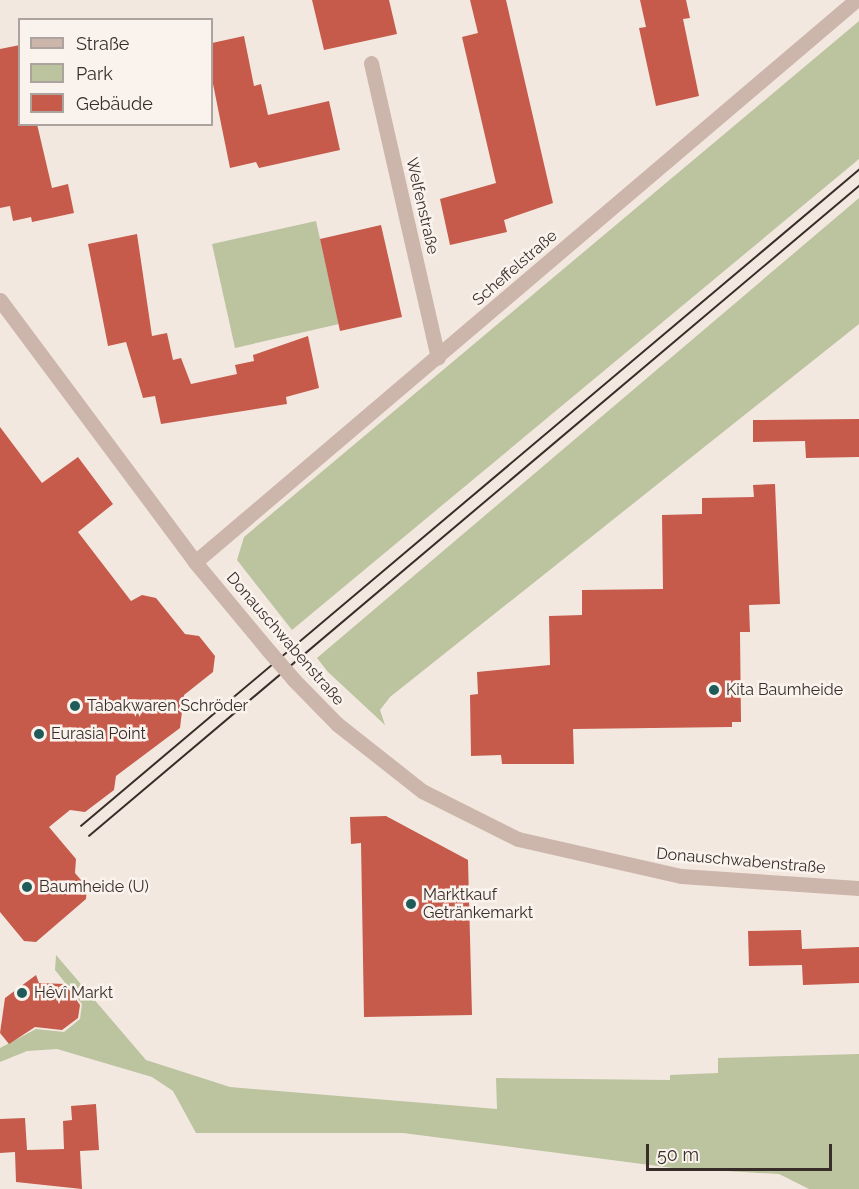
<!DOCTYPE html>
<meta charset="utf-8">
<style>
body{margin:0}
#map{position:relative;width:859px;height:1189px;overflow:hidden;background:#f3e8e0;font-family:Raleway,sans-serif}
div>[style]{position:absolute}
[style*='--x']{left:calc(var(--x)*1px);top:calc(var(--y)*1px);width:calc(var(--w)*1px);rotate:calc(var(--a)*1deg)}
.green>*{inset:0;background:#bbc39f}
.building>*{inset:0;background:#c65a4b}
.minor>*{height:15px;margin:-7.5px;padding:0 7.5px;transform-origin:7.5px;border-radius:7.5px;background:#ccb6ab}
.tram>*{height:1.5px;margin:-0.75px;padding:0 0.75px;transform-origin:0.75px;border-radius:0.75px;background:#392d2a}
.minor-bridge>*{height:15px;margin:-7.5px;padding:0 7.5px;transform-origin:7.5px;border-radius:7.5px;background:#ccb6ab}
.dots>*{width:16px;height:16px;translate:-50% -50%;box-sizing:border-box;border:3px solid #faf2ec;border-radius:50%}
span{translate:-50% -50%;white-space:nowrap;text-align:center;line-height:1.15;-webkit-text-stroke:5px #faf2ec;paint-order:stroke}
.street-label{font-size:16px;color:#392d2a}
.poi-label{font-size:16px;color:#392d2a}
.left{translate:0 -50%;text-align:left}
.legend{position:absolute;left:18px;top:18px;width:195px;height:108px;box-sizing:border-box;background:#faf2ec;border:2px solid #ada39e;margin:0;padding:8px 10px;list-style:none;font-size:18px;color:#392d2a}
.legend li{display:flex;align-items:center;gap:12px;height:30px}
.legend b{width:30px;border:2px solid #ada39e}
.scale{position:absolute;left:646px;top:1144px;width:186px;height:27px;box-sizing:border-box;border:3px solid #392d2a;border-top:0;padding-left:8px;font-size:18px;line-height:21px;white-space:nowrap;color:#392d2a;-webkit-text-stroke:4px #faf2ec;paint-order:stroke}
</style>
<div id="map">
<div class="green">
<div style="clip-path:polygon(859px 21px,859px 159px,292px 630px,237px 560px,244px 537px)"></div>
<div style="clip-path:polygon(859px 198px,859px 324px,390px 697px,380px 710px,385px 725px,328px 672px,317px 658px)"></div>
<div style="clip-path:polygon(316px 221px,339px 324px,235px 348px,212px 244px)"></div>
<div style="clip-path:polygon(56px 955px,146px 1060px,230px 1087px,497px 1109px,496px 1078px,670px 1080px,670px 1075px,718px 1073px,718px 1058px,859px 1054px,859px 1189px,809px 1189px,779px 1174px,673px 1168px,403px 1133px,196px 1133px,173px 1091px,152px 1077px,57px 1049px,27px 1051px,0 1062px,0 1048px,36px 1029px,64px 1032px,80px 1019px,82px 1004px,55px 970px)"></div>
</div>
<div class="building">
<div style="clip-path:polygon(312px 0,389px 0,397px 34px,324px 50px)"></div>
<div style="clip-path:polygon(470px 0,506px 0,553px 203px,504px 220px,507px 232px,450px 245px,440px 199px,496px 183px,462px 37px,478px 33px)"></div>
<div style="clip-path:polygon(640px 0,686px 0,690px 18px,683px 19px,699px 96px,656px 106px,639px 28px,646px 27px)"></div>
<div style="clip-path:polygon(244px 36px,254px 86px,261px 84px,268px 115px,329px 101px,340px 150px,259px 168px,256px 162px,230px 168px,212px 79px,212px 43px)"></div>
<div style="clip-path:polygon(20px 45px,20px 124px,37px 124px,52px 188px,68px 184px,74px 213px,32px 222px,31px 217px,13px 221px,10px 206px,0 208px,0 49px)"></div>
<div style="clip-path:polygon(381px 225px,402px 317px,340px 331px,320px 239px)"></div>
<div style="clip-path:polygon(137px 234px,152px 336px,167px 333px,173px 360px,181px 358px,191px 384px,237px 374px,235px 365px,254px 361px,253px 355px,308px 336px,319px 388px,286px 397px,287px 404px,161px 424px,155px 396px,143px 398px,126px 342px,108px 346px,88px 244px)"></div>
<div style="clip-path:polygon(859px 419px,859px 457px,806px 458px,805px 441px,753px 442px,753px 420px)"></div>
<div style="clip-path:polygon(0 427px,42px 483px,78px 457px,113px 504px,78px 532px,131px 601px,142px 595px,156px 598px,185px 634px,199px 636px,215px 656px,213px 672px,184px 695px,180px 728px,116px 776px,114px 790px,85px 812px,70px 810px,49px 827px,76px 859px,75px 873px,87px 887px,86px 899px,36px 942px,24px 941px,0 912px)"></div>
<div style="clip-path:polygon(775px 484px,780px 604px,749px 605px,750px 632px,740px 632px,741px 722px,732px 722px,732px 727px,573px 729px,574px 764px,502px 764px,501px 755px,471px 756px,470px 695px,478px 694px,477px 672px,550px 665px,549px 616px,582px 615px,582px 590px,663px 589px,662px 515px,702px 514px,702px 498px,754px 497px,753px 485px)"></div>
<div style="clip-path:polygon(386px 816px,468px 860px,472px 1015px,364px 1017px,361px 843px,351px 844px,350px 817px)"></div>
<div style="clip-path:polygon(801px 930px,802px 949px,859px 947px,859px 983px,803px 985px,802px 965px,749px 966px,748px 931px)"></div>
<div style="clip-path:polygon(36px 975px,39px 983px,65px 984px,80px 1005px,78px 1018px,62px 1030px,35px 1027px,9px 1044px,0 1033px,5px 998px)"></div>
<div style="clip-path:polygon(96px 1104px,99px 1150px,80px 1151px,82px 1189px,16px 1182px,15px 1152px,0 1153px,0 1119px,25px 1118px,27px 1150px,64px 1149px,63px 1121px,72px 1120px,71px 1106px)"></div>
</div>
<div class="minor">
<div style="--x:371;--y:63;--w:302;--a:77.2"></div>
<div style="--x:0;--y:300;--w:327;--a:53.3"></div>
<div style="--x:195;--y:562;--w:114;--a:50.3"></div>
<div style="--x:195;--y:562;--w:868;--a:-40.37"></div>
<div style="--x:293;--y:679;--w:63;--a:45.6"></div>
<div style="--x:337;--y:724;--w:108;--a:38.2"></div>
<div style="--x:422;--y:791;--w:107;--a:26.6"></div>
<div style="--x:518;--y:839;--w:167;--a:12.8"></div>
<div style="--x:681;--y:876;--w:178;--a:3.9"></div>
</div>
<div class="tram">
<div style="--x:81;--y:826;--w:1018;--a:-40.14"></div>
<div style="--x:89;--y:836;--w:1008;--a:-40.17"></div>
</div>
<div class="minor-bridge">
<div style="--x:268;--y:650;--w:38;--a:49"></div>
</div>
<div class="dots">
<div style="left:714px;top:690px;background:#1f5b58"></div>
<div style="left:75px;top:706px;background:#1f5b58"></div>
<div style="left:39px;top:734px;background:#1f5b58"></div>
<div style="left:27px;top:887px;background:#1f5b58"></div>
<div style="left:411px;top:904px;background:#1f5b58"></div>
<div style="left:22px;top:993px;background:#1f5b58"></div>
</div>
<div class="street-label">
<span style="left:422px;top:206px;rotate:77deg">Welfenstraße</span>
<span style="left:515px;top:268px;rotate:-41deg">Scheffelstraße</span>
<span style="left:285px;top:639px;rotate:49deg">Donauschwabenstraße</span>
<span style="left:741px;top:861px;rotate:5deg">Donauschwabenstraße</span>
</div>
<div class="poi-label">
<span class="left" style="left:726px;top:690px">Kita Baumheide</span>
<span class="left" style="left:87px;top:706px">Tabakwaren Schröder</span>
<span class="left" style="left:51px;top:734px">Eurasia Point</span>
<span class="left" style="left:39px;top:887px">Baumheide (U)</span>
<span class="left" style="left:423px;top:904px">Marktkauf<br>Getränkemarkt</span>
<span class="left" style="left:34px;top:993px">Hêvî Markt</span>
</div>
<ul class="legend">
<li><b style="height:8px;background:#ccb6ab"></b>Straße</li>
<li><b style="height:16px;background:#bbc39f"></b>Park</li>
<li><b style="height:16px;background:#c65a4b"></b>Gebäude</li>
</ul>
<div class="scale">50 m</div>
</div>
